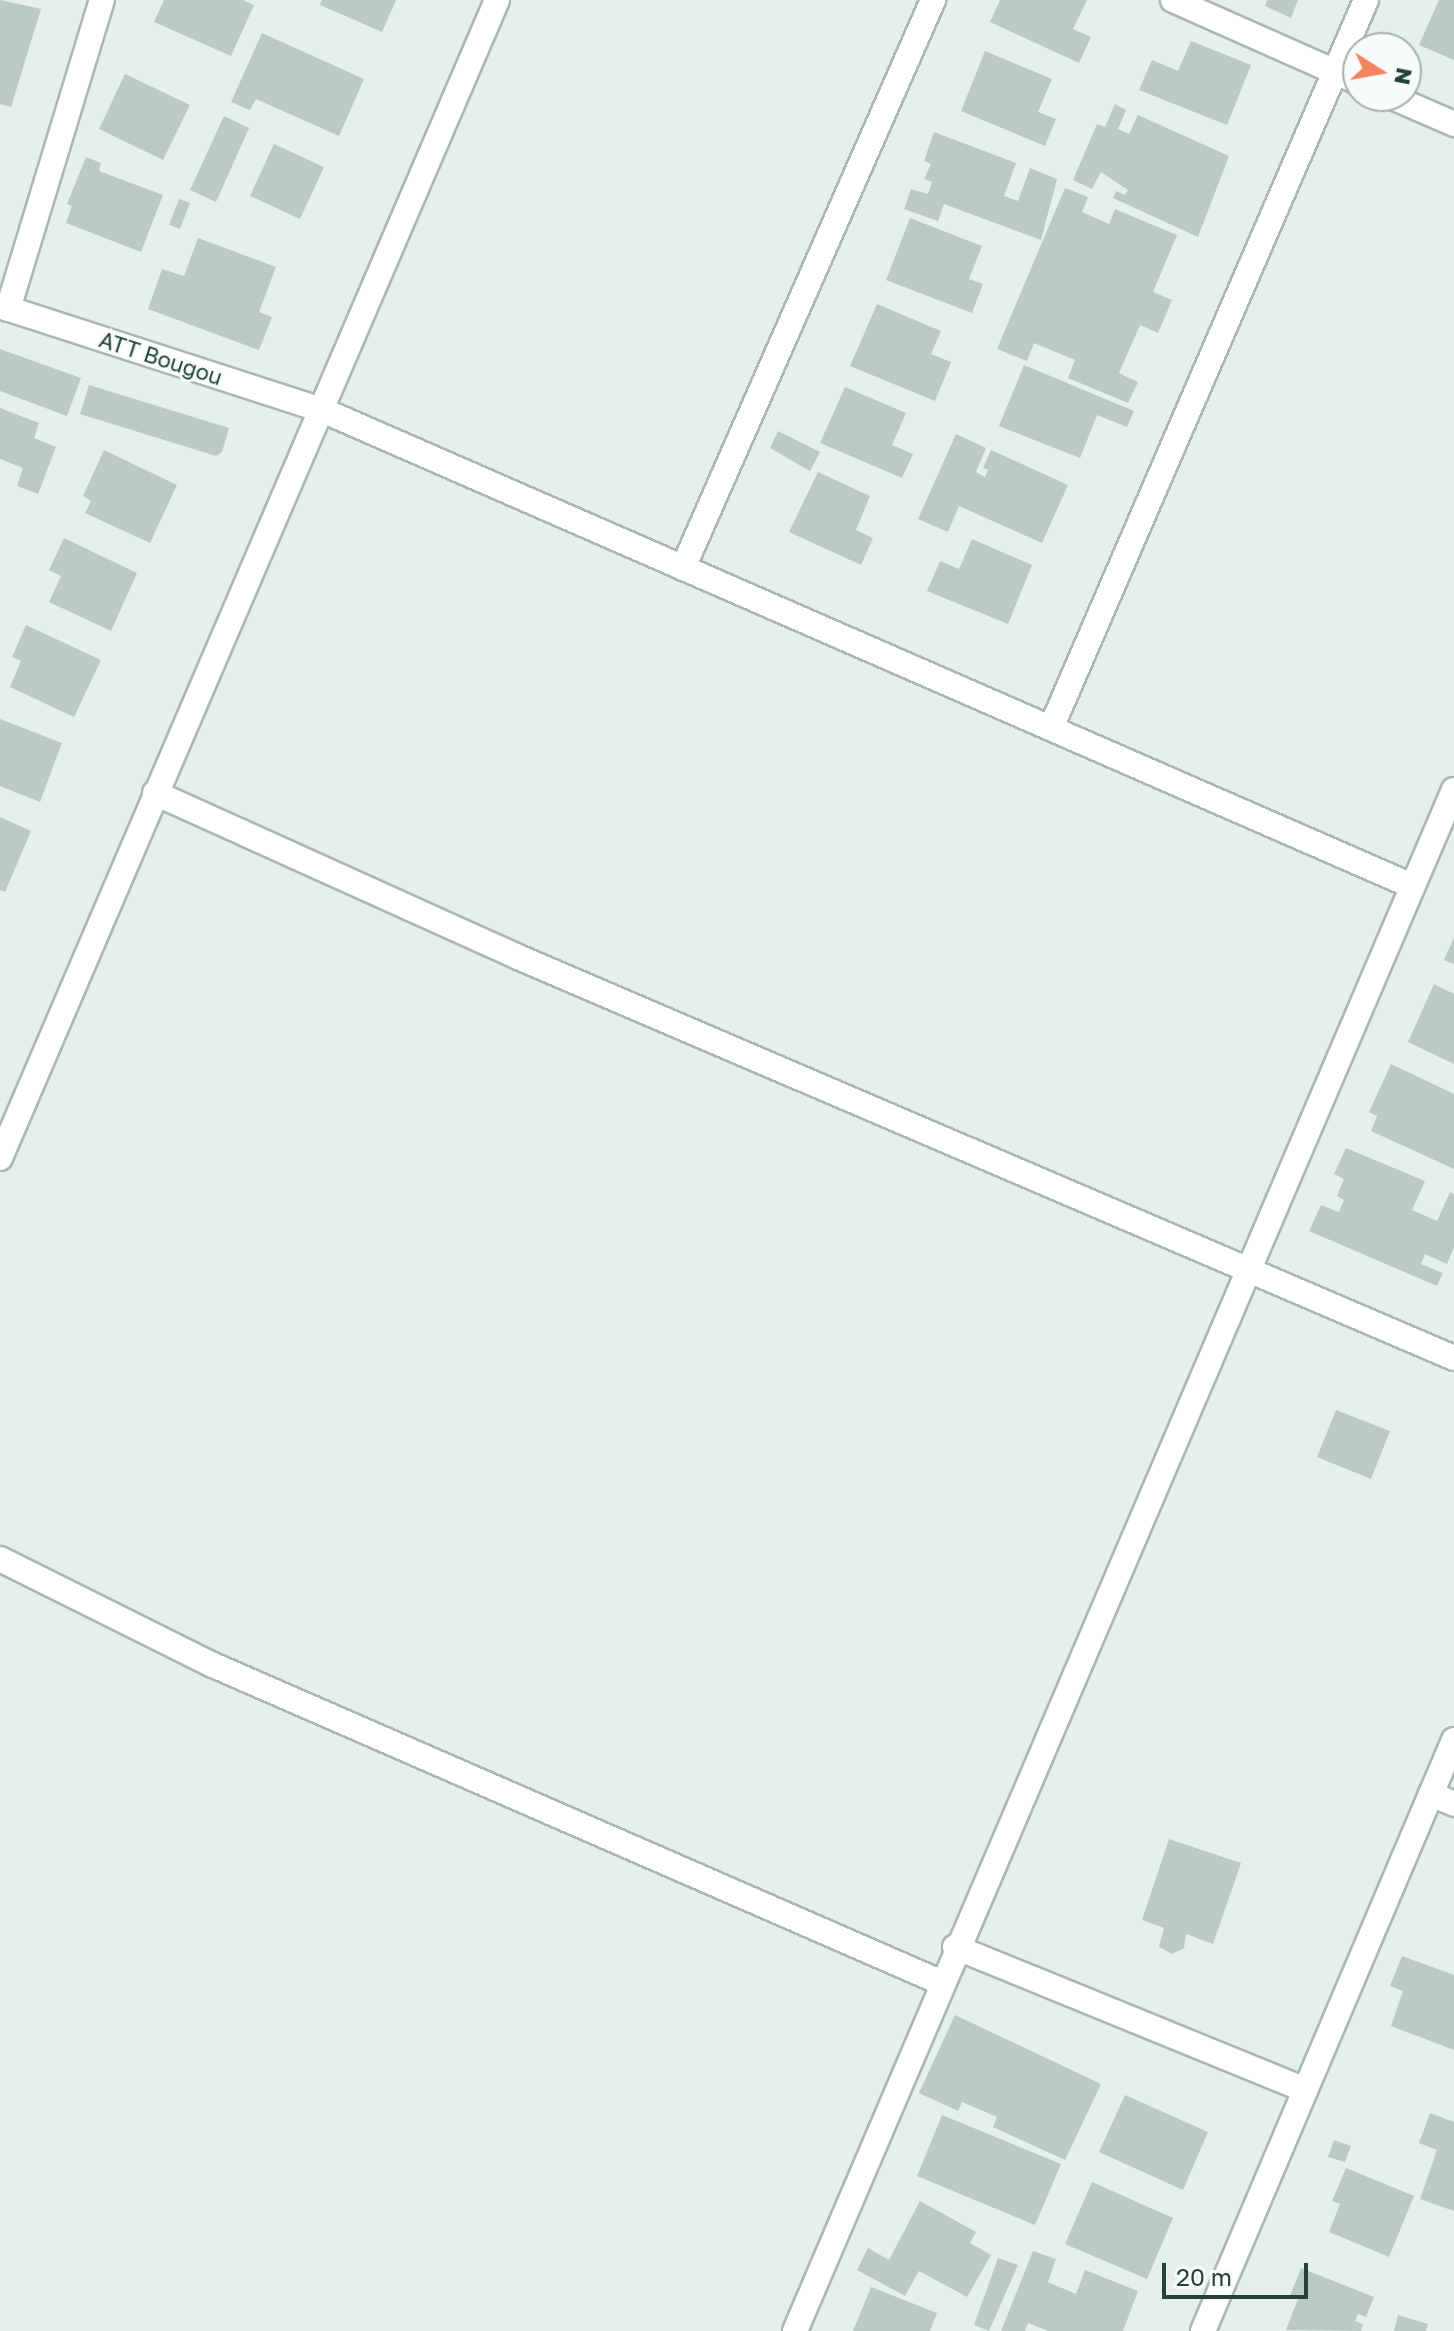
<!DOCTYPE html>
<style>
body{margin:0}
#map{position:relative;width:1454px;height:2331px;overflow:hidden;background:#e6efeb;font-family:"Golos Text",sans-serif}
div>[style]{position:absolute}
[style*='--x']{left:calc(var(--x)*1px);top:calc(var(--y)*1px);width:calc(var(--w)*1px);rotate:calc(var(--a)*1deg)}
.building>*{inset:0;background:#bbcac4}
.roads{filter:drop-shadow(2px 0 #a8b8b2) drop-shadow(-2px 0 #a8b8b2) drop-shadow(0 2px #a8b8b2) drop-shadow(0 -2px #a8b8b2)}
.minor>*{height:24px;margin:-12px;padding:0 12px;transform-origin:12px;border-radius:12px;background:#fff}
.tertiary>*{height:24px;margin:-12px;padding:0 12px;transform-origin:12px;border-radius:12px;background:#fff}
span{translate:-50% -50%;white-space:nowrap;text-align:center;line-height:1.15;-webkit-text-stroke:6px #f7fbf9;paint-order:stroke}
.street-label{font-size:22px;color:#24423a}
.north{position:absolute;left:1342px;top:32px;width:80px;height:80px;box-sizing:border-box;background:#f7fbf9;border:2px solid #a3b1ad;border-radius:50%;rotate:101deg;font-size:22px;font-weight:700;line-height:32px;text-align:center;color:#24423a}
.north::after{content:'';display:block;margin:auto;width:28px;height:36px;background:#f4845f;clip-path:polygon(50% 0,100% 100%,50% 72%,0 100%)}
.scale{position:absolute;left:1162px;top:2263px;width:146px;height:36px;box-sizing:border-box;border:4px solid #24423a;border-top:0;padding-left:10px;font-size:24px;line-height:28px;white-space:nowrap;color:#24423a;-webkit-text-stroke:6px #f7fbf9;paint-order:stroke}
</style>
<div id="map">
<div class="building">
<div style="clip-path:polygon(0 0,41px 9px,11px 107px,0 104px)"></div>
<div style="clip-path:polygon(164px 0,243px 0,254px 5px,231px 56px,154px 22px)"></div>
<div style="clip-path:polygon(322px 0,396px 0,382px 32px,320px 5px)"></div>
<div style="clip-path:polygon(1000px 0,1087px 0,1073px 29px,1091px 37px,1079px 63px,990px 22px)"></div>
<div style="clip-path:polygon(1267px 0,1298px 0,1291px 18px,1265px 6px)"></div>
<div style="clip-path:polygon(1439px 0,1454px 0,1454px 60px,1419px 45px)"></div>
<div style="clip-path:polygon(262px 33px,364px 79px,339px 136px,256px 99px,250px 110px,231px 102px)"></div>
<div style="clip-path:polygon(1191px 41px,1251px 65px,1227px 125px,1139px 90px,1152px 60px,1178px 71px)"></div>
<div style="clip-path:polygon(985px 51px,1052px 79px,1038px 112px,1056px 119px,1045px 146px,961px 111px)"></div>
<div style="clip-path:polygon(125px 74px,190px 105px,163px 160px,99px 129px)"></div>
<div style="clip-path:polygon(1115px 104px,1126px 110px,1118px 129px,1129px 134px,1138px 115px,1229px 156px,1198px 237px,1113px 198px,1116px 191px,1125px 195px,1128px 190px,1101px 172px,1092px 189px,1073px 180px,1097px 124px,1105px 127px)"></div>
<div style="clip-path:polygon(224px 116px,249px 128px,216px 202px,190px 190px)"></div>
<div style="clip-path:polygon(934px 132px,1016px 163px,1004px 196px,1018px 201px,1030px 168px,1057px 179px,1041px 240px,944px 204px,938px 221px,904px 209px,911px 189px,928px 194px,932px 182px,924px 179px,931px 164px,924px 161px)"></div>
<div style="clip-path:polygon(274px 144px,324px 167px,300px 219px,250px 196px)"></div>
<div style="clip-path:polygon(86px 157px,101px 163px,99px 171px,163px 195px,141px 252px,66px 223px,72px 206px,67px 204px)"></div>
<div style="clip-path:polygon(1065px 188px,1088px 197px,1082px 212px,1109px 224px,1115px 209px,1177px 235px,1153px 292px,1172px 300px,1158px 333px,1140px 325px,1119px 373px,1138px 382px,1128px 403px,1068px 378px,1075px 360px,1034px 343px,1027px 361px,997px 349px)"></div>
<div style="clip-path:polygon(179px 199px,190px 203px,180px 229px,169px 225px)"></div>
<div style="clip-path:polygon(910px 218px,982px 246px,969px 279px,983px 284px,972px 313px,886px 280px)"></div>
<div style="clip-path:polygon(198px 238px,276px 267px,259px 312px,272px 317px,259px 350px,148px 309px,162px 269px,184px 276px)"></div>
<div style="clip-path:polygon(877px 304px,941px 331px,931px 354px,951px 362px,935px 401px,850px 366px)"></div>
<div style="clip-path:polygon(0 349px,81px 378px,67px 416px,0 391px)"></div>
<div style="clip-path:polygon(1024px 365px,1134px 411px,1127px 427px,1097px 415px,1080px 458px,999px 426px)"></div>
<div style="clip-path:polygon(89px 385px,229px 428px,222px 452px,216px 456px,80px 414px)"></div>
<div style="clip-path:polygon(845px 387px,906px 413px,892px 445px,913px 454px,902px 478px,820px 443px)"></div>
<div style="clip-path:polygon(0 408px,39px 423px,34px 438px,56px 447px,38px 494px,17px 486px,23px 468px,0 459px)"></div>
<div style="clip-path:polygon(778px 431px,820px 452px,810px 471px,770px 448px)"></div>
<div style="clip-path:polygon(956px 434px,986px 448px,976px 472px,985px 477px,988px 470px,983px 468px,991px 450px,1068px 485px,1042px 543px,959px 506px,948px 532px,918px 519px)"></div>
<div style="clip-path:polygon(104px 450px,177px 485px,150px 543px,85px 513px,91px 501px,83px 496px)"></div>
<div style="clip-path:polygon(818px 472px,870px 496px,856px 530px,873px 538px,861px 565px,789px 532px)"></div>
<div style="clip-path:polygon(64px 538px,137px 573px,111px 631px,49px 602px,61px 576px,49px 570px)"></div>
<div style="clip-path:polygon(972px 539px,1032px 565px,1008px 624px,927px 591px,940px 561px,959px 569px)"></div>
<div style="clip-path:polygon(26px 625px,101px 660px,74px 717px,10px 687px,21px 661px,12px 657px)"></div>
<div style="clip-path:polygon(0 719px,62px 743px,40px 802px,0 786px)"></div>
<div style="clip-path:polygon(0 817px,31px 831px,5px 892px,0 890px)"></div>
<div style="clip-path:polygon(1454px 937px,1454px 964px,1444px 960px)"></div>
<div style="clip-path:polygon(1434px 984px,1454px 994px,1454px 1064px,1408px 1042px)"></div>
<div style="clip-path:polygon(1391px 1064px,1454px 1094px,1454px 1169px,1371px 1131px,1377px 1116px,1369px 1112px)"></div>
<div style="clip-path:polygon(1346px 1148px,1425px 1181px,1412px 1210px,1437px 1221px,1450px 1192px,1454px 1194px,1454px 1247px,1447px 1264px,1425px 1254px,1421px 1264px,1443px 1273px,1437px 1286px,1309px 1231px,1321px 1205px,1339px 1212px,1344px 1200px,1337px 1196px,1344px 1179px,1334px 1174px)"></div>
<div style="clip-path:polygon(1336px 1410px,1390px 1431px,1371px 1479px,1317px 1457px)"></div>
<div style="clip-path:polygon(1169px 1839px,1241px 1863px,1213px 1944px,1186px 1934px,1184px 1948px,1172px 1954px,1159px 1947px,1164px 1928px,1142px 1920px)"></div>
<div style="clip-path:polygon(1402px 1956px,1454px 1975px,1454px 2050px,1391px 2026px,1403px 1991px,1390px 1986px)"></div>
<div style="clip-path:polygon(955px 2015px,1101px 2084px,1065px 2160px,993px 2127px,997px 2117px,962px 2102px,958px 2111px,919px 2093px)"></div>
<div style="clip-path:polygon(1125px 2095px,1208px 2132px,1183px 2190px,1099px 2152px)"></div>
<div style="clip-path:polygon(1430px 2113px,1454px 2122px,1454px 2211px,1420px 2199px,1437px 2150px,1419px 2143px)"></div>
<div style="clip-path:polygon(942px 2115px,1061px 2164px,1035px 2225px,917px 2176px)"></div>
<div style="clip-path:polygon(1334px 2140px,1351px 2146px,1345px 2162px,1328px 2157px)"></div>
<div style="clip-path:polygon(1346px 2168px,1414px 2196px,1389px 2257px,1329px 2232px,1340px 2204px,1332px 2201px)"></div>
<div style="clip-path:polygon(1092px 2182px,1173px 2218px,1147px 2279px,1065px 2244px)"></div>
<div style="clip-path:polygon(920px 2201px,976px 2232px,970px 2243px,991px 2255px,967px 2297px,919px 2271px,905px 2296px,857px 2270px,868px 2248px,889px 2260px)"></div>
<div style="clip-path:polygon(1033px 2251px,1056px 2259px,1048px 2282px,1076px 2294px,1085px 2270px,1138px 2291px,1123px 2331px,1048px 2331px,1028px 2323px,1025px 2331px,1001px 2331px)"></div>
<div style="clip-path:polygon(998px 2258px,1018px 2265px,989px 2331px,974px 2325px)"></div>
<div style="clip-path:polygon(1301px 2268px,1374px 2297px,1366px 2317px,1358px 2314px,1355px 2321px,1363px 2324px,1361px 2331px,1286px 2330px,1298px 2299px,1290px 2296px)"></div>
<div style="clip-path:polygon(871px 2287px,937px 2313px,930px 2331px,853px 2331px)"></div>
<div style="clip-path:polygon(1398px 2315px,1428px 2324px,1426px 2331px,1394px 2331px)"></div>
</div>
<div class="roads">
<div class="minor">
<div style="--x:1173;--y:0;--w:202;--a:23.9"></div>
<div style="--x:1390;--y:96;--w:70;--a:23.6"></div>
<div style="--x:0;--y:306;--w:338;--a:17.9"></div>
<div style="--x:322;--y:410;--w:1189;--a:23.59"></div>
<div style="--x:8;--y:309;--w:323;--a:-73.1"></div>
<div style="--x:683;--y:568;--w:621;--a:-66.24"></div>
<div style="--x:1051;--y:728;--w:793;--a:-66.6"></div>
<div style="--x:0;--y:1158;--w:1260;--a:-66.77"></div>
<div style="--x:0;--y:1559;--w:238;--a:26.5"></div>
<div style="--x:213;--y:1665;--w:793;--a:23.56"></div>
<div style="--x:1431;--y:1794;--w:25;--a:23"></div>
<div style="--x:955;--y:1947;--w:378;--a:22.2"></div>
<div style="--x:795;--y:2331;--w:1676;--a:-66.85"></div>
<div style="--x:1203;--y:2331;--w:642;--a:-66.99"></div>
</div>
<div class="tertiary">
<div style="--x:155;--y:793;--w:398;--a:24.3"></div>
<div style="--x:518;--y:957;--w:1018;--a:23.19"></div>
</div>
</div>
<div class="street-label">
<span style="left:161px;top:358px;rotate:18deg">ATT Bougou</span>
</div>
<div class="north">N</div>
<div class="scale">20 m</div>
</div>
